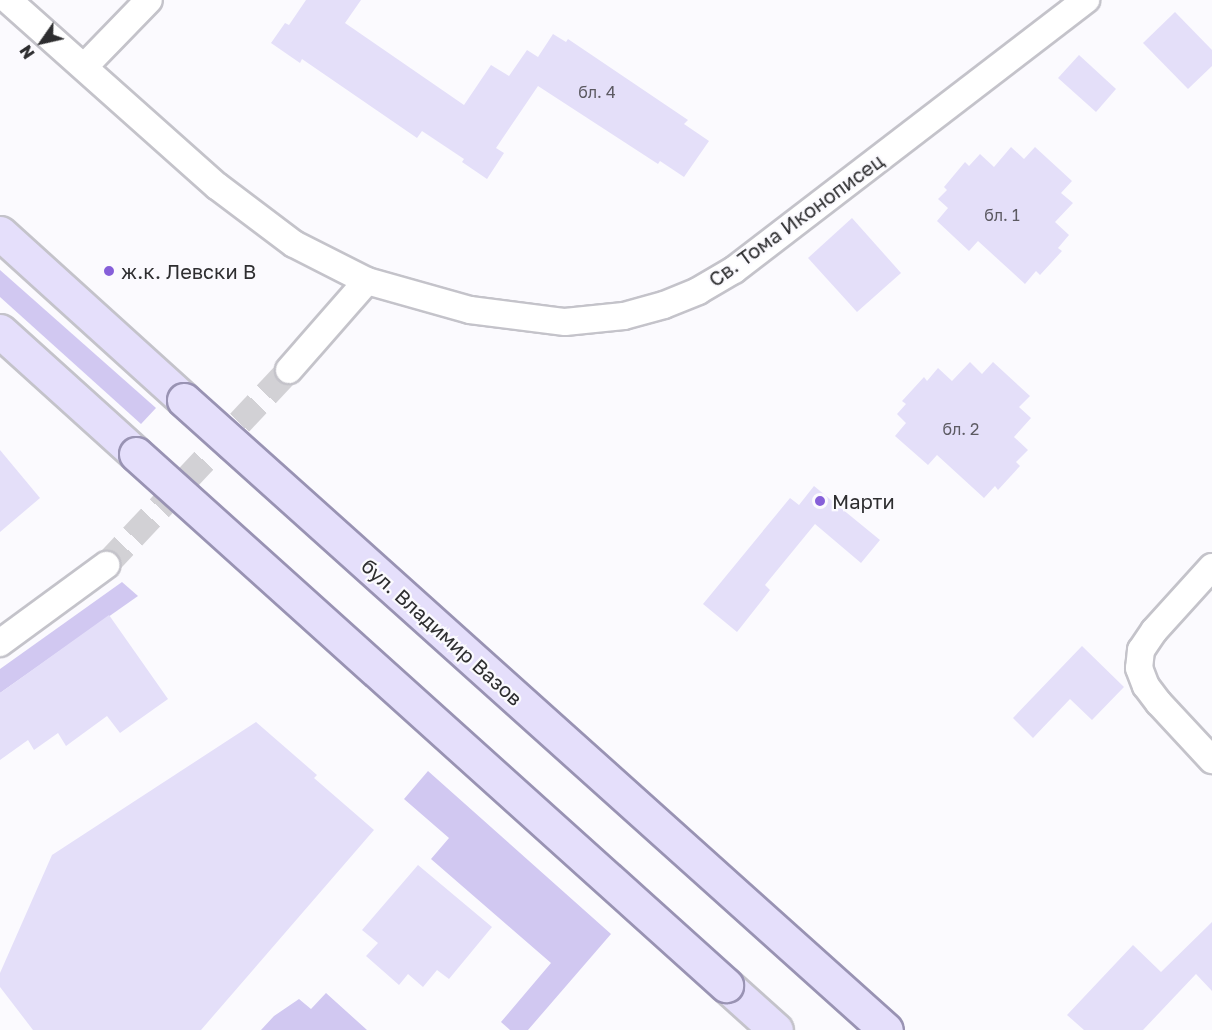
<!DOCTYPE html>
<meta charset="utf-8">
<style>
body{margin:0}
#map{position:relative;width:1212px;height:1030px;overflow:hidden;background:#fbfafe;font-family:"Golos Text",sans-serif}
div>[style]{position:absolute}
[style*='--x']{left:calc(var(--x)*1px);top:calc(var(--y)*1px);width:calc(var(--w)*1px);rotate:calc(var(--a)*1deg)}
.green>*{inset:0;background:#d1c8f1}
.building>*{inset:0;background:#e4dff9}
.minor-tunnel>*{height:26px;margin-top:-13px;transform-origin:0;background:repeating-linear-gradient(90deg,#d2d1d5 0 26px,transparent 0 39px)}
.roads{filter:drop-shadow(2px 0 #c4c3ca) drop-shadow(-2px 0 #c4c3ca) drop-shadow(0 2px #c4c3ca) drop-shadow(0 -2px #c4c3ca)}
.minor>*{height:26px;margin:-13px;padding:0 13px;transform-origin:13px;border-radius:13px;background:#fff}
.primary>*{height:33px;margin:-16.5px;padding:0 16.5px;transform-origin:16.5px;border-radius:16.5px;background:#e5dffb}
.bridges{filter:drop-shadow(2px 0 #9993b3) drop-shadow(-2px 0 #9993b3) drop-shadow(0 2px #9993b3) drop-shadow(0 -2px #9993b3)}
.primary-bridge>*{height:33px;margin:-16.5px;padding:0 16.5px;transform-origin:16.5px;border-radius:16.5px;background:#e5dffb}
.dots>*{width:16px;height:16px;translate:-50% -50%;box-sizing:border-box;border:3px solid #fbfafe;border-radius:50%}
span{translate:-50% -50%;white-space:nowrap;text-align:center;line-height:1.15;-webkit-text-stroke:4.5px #fbfafe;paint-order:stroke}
.number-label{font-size:16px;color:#5c5a62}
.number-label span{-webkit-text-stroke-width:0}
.street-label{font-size:20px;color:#2e2e30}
.poi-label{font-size:20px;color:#2e2e30}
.left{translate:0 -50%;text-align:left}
.north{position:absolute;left:12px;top:12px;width:60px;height:60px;-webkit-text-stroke:4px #fbfafe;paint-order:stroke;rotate:236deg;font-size:16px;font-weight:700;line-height:24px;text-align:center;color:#2e2e30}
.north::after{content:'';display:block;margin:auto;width:21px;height:27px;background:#2e2e30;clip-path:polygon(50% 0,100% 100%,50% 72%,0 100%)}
</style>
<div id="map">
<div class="green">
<div style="clip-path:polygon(0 270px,156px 408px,141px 424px,0 297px)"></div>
<div style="clip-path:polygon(122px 582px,138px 596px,0 693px,0 669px)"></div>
<div style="clip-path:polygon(428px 771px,611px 934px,528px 1030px,510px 1030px,501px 1022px,551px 963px,431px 859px,449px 838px,404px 799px)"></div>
<div style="clip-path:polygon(326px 993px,367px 1030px,261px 1030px,274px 1016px,299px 999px,311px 1009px)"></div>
</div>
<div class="building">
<div style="clip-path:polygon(306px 0,361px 0,345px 23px,464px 105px,491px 65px,509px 76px,527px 50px,538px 57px,553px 34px,566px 42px,568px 39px,688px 120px,684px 124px,709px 141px,684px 177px,660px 161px,658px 164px,538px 86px,496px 148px,504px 153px,487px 179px,462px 162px,464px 159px,422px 131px,417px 138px,302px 59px,300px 63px,271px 43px,285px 23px,289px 25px)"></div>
<div style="clip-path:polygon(1175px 12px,1212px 50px,1212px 66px,1188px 89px,1143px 43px)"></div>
<div style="clip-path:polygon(1079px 55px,1116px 89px,1096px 112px,1058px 78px)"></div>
<div style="clip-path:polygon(1011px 147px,1024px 159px,1035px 147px,1072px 181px,1061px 193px,1073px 203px,1055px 222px,1069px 235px,1058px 248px,1062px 251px,1040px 275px,1036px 271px,1025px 284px,978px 241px,969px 251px,937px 221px,948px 208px,938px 199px,947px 190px,944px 187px,965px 162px,969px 166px,980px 154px,994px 167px)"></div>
<div style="clip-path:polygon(852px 218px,901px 273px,857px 312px,808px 258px)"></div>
<div style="clip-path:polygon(970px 362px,982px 374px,993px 362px,1030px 396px,1019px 407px,1031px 418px,1014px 437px,1028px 450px,1016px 462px,1020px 466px,998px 490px,995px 486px,984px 498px,937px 455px,928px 465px,895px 436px,906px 423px,897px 414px,906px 404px,902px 401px,924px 377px,927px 381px,938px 368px,952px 381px)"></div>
<div style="clip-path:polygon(0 450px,40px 498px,0 532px)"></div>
<div style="clip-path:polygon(814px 486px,880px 540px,861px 563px,815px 524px,765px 585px,770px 590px,737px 632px,703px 604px,790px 498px,799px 505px)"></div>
<div style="clip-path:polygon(109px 615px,168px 699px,120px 733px,107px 716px,66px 746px,58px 733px,34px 750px,28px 740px,0 760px,0 693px)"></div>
<div style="clip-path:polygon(1082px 646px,1124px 687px,1092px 720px,1070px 699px,1033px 738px,1013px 718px)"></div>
<div style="clip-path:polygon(256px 722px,317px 775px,314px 778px,374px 830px,201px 1030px,33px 1030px,0 987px,0 973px,52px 855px)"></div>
<div style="clip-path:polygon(418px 865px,492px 927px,449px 979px,437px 970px,423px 987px,408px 974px,399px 985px,366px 956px,378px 943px,362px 930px)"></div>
<div style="clip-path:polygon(1212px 922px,1212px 991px,1196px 974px,1143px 1030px,1084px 1030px,1067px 1015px,1133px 945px,1161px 972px)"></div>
</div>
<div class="minor-tunnel">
<div style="--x:106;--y:565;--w:267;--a:-46.8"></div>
</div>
<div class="roads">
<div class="minor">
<div style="--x:8;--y:0;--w:280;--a:41.7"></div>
<div style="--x:217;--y:186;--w:96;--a:37"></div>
<div style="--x:294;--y:244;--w:82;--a:26.9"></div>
<div style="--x:367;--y:281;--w:107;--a:15.7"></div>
<div style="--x:470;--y:310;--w:96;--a:7.2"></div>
<div style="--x:565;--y:322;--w:59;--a:-5.8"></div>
<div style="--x:624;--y:316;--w:41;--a:-15.4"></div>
<div style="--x:664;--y:305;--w:37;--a:-22"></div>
<div style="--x:698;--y:291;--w:42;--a:-30.3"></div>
<div style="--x:734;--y:270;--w:444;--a:-37.5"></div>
<div style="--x:84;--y:67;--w:93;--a:-45.9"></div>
<div style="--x:289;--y:370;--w:118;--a:-48.8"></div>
<div style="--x:1212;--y:567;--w:86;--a:132.2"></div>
<div style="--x:1154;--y:631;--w:23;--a:124"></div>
<div style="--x:1141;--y:650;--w:18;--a:96"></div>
<div style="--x:1139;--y:668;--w:19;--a:69"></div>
<div style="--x:1146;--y:686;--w:21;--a:53"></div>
<div style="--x:1159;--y:703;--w:78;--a:47.1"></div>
<div style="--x:0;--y:643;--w:132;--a:-36.3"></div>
</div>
<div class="primary">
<div style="--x:0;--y:233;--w:248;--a:42.2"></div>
<div style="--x:0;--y:331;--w:183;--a:42.1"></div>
<div style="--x:726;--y:985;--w:67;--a:42"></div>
</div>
</div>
<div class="bridges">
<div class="primary-bridge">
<div style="--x:184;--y:400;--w:943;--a:41.91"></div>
<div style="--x:136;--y:454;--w:794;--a:41.99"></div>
</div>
</div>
<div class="dots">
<div style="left:109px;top:271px;background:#865fd9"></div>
<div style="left:820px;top:501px;background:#865fd9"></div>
</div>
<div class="number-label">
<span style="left:597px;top:92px">бл. 4</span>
<span style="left:1002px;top:215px">бл. 1</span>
<span style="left:961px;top:429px">бл. 2</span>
</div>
<div class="street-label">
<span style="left:796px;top:220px;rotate:-36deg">Св. Тома Иконописец</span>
<span style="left:442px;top:632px;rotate:42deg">бул. Владимир Вазов</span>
</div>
<div class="poi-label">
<span class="left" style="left:121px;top:271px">ж.к. Левски В</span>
<span class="left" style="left:832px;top:501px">Марти</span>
</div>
<div class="north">N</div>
</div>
